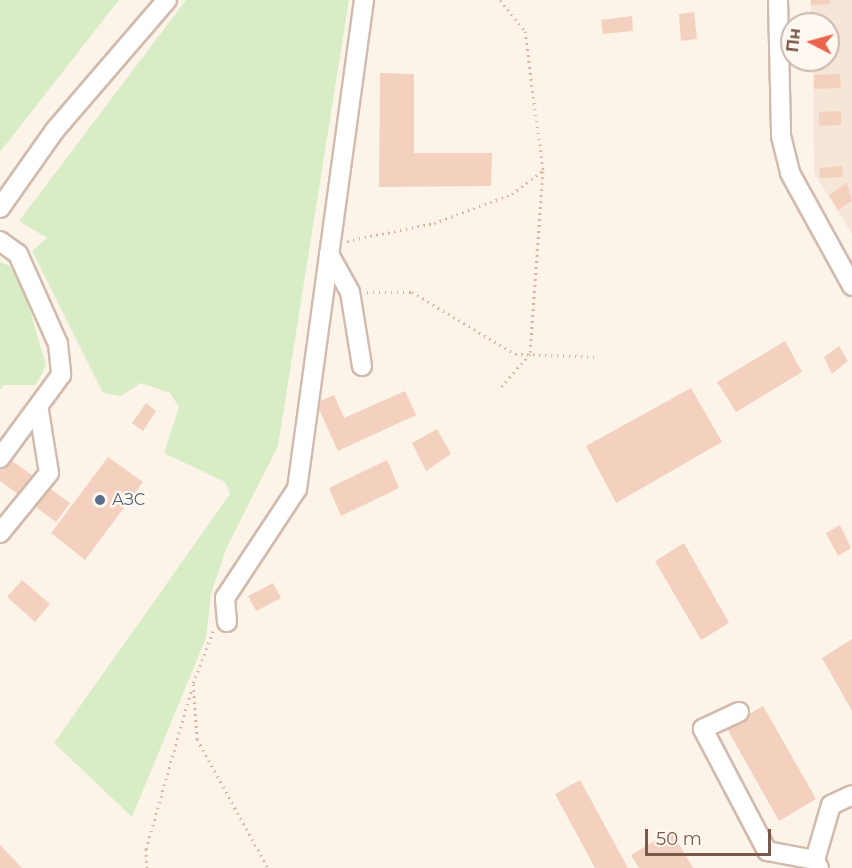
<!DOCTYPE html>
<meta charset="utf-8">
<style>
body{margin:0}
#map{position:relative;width:852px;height:868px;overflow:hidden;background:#fdf4e9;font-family:Montserrat,sans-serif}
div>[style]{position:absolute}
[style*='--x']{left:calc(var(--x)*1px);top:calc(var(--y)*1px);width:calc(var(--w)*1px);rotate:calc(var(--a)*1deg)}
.residential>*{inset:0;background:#f6e6d7}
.green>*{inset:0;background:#d8edc6}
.building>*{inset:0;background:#f4d1bf}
.path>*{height:3px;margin-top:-1.5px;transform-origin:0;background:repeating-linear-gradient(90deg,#dab4a1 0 1.5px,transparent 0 6px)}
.roads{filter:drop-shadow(2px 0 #d1bbad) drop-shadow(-2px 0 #d1bbad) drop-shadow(0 2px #d1bbad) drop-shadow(0 -2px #d1bbad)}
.minor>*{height:18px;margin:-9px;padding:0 9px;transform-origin:9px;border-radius:9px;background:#fff}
.dots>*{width:16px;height:16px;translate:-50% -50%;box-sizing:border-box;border:3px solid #fff8f0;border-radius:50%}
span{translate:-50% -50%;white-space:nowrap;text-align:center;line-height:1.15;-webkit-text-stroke:4.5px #fff8f0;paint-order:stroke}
.service-label{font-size:16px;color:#4e5e75}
.left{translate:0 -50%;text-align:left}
.north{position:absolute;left:780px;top:12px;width:60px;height:60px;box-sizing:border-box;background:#fff8f0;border:2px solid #cab8ae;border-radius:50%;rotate:276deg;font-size:16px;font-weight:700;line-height:24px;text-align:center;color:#7a594a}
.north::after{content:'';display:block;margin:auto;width:21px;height:27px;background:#ec6449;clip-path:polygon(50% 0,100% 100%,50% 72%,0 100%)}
.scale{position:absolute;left:645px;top:829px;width:126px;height:27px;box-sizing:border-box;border:3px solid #7a594a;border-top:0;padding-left:8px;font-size:18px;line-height:21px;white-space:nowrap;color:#7a594a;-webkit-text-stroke:4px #fff8f0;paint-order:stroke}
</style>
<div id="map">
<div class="residential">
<div style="clip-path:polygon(810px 0,852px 0,852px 234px,814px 173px,813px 60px,828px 60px,828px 24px,812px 24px)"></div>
</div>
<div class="green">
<div style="clip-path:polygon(0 0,119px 0,0 152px)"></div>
<div style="clip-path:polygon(186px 0,349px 0,278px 446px,226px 549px,211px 594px,206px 638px,132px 817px,54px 743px,230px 494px,225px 482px,164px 453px,179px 407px,170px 393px,141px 383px,121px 396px,103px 393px,32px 251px,47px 238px,19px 221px)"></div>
<div style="clip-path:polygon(0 262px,10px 266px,26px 297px,46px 365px,36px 385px,4px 385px,0 390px)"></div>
</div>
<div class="building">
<div style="clip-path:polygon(811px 0,830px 0,830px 4px,811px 5px)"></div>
<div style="clip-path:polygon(694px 12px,697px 39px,681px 41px,679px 14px)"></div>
<div style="clip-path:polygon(632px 16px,633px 31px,603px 34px,601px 20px)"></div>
<div style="clip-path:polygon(380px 73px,414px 74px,414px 153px,492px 153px,491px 186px,379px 187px)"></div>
<div style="clip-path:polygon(840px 74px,841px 88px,814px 89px,814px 75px)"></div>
<div style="clip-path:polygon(841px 111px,841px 125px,819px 126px,819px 112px)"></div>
<div style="clip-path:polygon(842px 166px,843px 177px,820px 178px,819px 168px)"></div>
<div style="clip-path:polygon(847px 183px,852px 201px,838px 210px,829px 195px)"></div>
<div style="clip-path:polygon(785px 341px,802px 372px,736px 412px,717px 382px)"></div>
<div style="clip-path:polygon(839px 346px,848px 361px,832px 374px,824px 357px)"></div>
<div style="clip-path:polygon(691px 388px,722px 442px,616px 503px,586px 446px)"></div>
<div style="clip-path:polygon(405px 391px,416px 415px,338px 451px,316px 403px,334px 395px,344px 418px)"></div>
<div style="clip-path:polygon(146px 403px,156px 411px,143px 431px,132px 423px)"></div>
<div style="clip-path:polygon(437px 429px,451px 454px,426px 471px,412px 443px)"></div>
<div style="clip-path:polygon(0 452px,70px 503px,56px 522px,0 481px)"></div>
<div style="clip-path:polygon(108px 457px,143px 482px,85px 560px,51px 533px)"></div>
<div style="clip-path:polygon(387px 460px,399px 488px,341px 516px,329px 488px)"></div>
<div style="clip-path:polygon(840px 525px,851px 548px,838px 556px,826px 533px)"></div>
<div style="clip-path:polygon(684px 543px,729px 623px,701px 640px,655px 561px)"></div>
<div style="clip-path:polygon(22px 580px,50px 604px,35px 622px,7px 597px)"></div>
<div style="clip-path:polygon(273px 583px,281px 598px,256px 611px,248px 596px)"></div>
<div style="clip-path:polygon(852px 639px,852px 711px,822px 658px)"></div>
<div style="clip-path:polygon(763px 706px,816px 799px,779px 821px,726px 727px)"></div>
<div style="clip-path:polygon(580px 780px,628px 868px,595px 868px,555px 794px)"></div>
<div style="clip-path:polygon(671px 831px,693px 868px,639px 868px,631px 855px)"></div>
<div style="clip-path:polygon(0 845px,22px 868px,0 868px)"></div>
</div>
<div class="path">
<div style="--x:500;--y:0;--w:40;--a:51"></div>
<div style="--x:525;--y:31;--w:141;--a:82.7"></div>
<div style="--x:543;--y:171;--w:183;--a:94.1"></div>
<div style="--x:530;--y:354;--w:44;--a:131.3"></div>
<div style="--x:347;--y:241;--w:89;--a:-11.7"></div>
<div style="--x:434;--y:223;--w:83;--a:-20.4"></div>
<div style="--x:512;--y:194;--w:39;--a:-37"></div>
<div style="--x:367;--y:292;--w:45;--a:0"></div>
<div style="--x:412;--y:292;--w:120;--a:31"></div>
<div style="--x:515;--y:354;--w:83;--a:2.1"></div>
<div style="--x:213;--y:631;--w:57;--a:110.7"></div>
<div style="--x:193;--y:684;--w:55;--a:85.8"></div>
<div style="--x:197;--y:739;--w:147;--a:61.2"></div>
<div style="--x:147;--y:868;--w:19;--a:-93"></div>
<div style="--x:146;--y:849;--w:167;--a:-74.1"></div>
</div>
<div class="roads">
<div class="minor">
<div style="--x:778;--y:0;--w:136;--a:88.7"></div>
<div style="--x:781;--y:136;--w:38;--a:76"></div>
<div style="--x:790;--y:173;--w:129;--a:61.2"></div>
<div style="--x:0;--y:208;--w:95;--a:-54.8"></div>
<div style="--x:55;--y:130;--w:172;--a:-49.3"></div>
<div style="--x:0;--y:241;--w:22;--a:36"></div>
<div style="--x:18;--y:254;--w:98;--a:66"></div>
<div style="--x:58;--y:344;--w:31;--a:84"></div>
<div style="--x:61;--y:375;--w:103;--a:126.3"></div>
<div style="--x:329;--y:254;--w:43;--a:61.1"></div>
<div style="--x:350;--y:292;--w:75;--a:80.8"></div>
<div style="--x:0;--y:533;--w:77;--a:-50.8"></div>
<div style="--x:49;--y:473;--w:63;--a:-99.2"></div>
<div style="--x:227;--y:622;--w:24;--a:-95"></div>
<div style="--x:225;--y:598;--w:131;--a:-56.6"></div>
<div style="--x:297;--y:489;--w:494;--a:-82.2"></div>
<div style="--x:739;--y:712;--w:40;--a:155"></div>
<div style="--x:703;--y:729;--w:138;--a:62.3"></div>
<div style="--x:767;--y:851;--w:49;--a:10.6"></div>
<div style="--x:819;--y:868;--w:9;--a:-117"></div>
<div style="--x:815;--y:860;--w:57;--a:-73.8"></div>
<div style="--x:831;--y:805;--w:23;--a:-25"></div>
</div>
</div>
<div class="dots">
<div style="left:100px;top:500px;background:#5c6f8a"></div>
</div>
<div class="service-label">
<span class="left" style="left:112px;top:500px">АЗС</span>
</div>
<div class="north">Пн</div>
<div class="scale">50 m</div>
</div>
